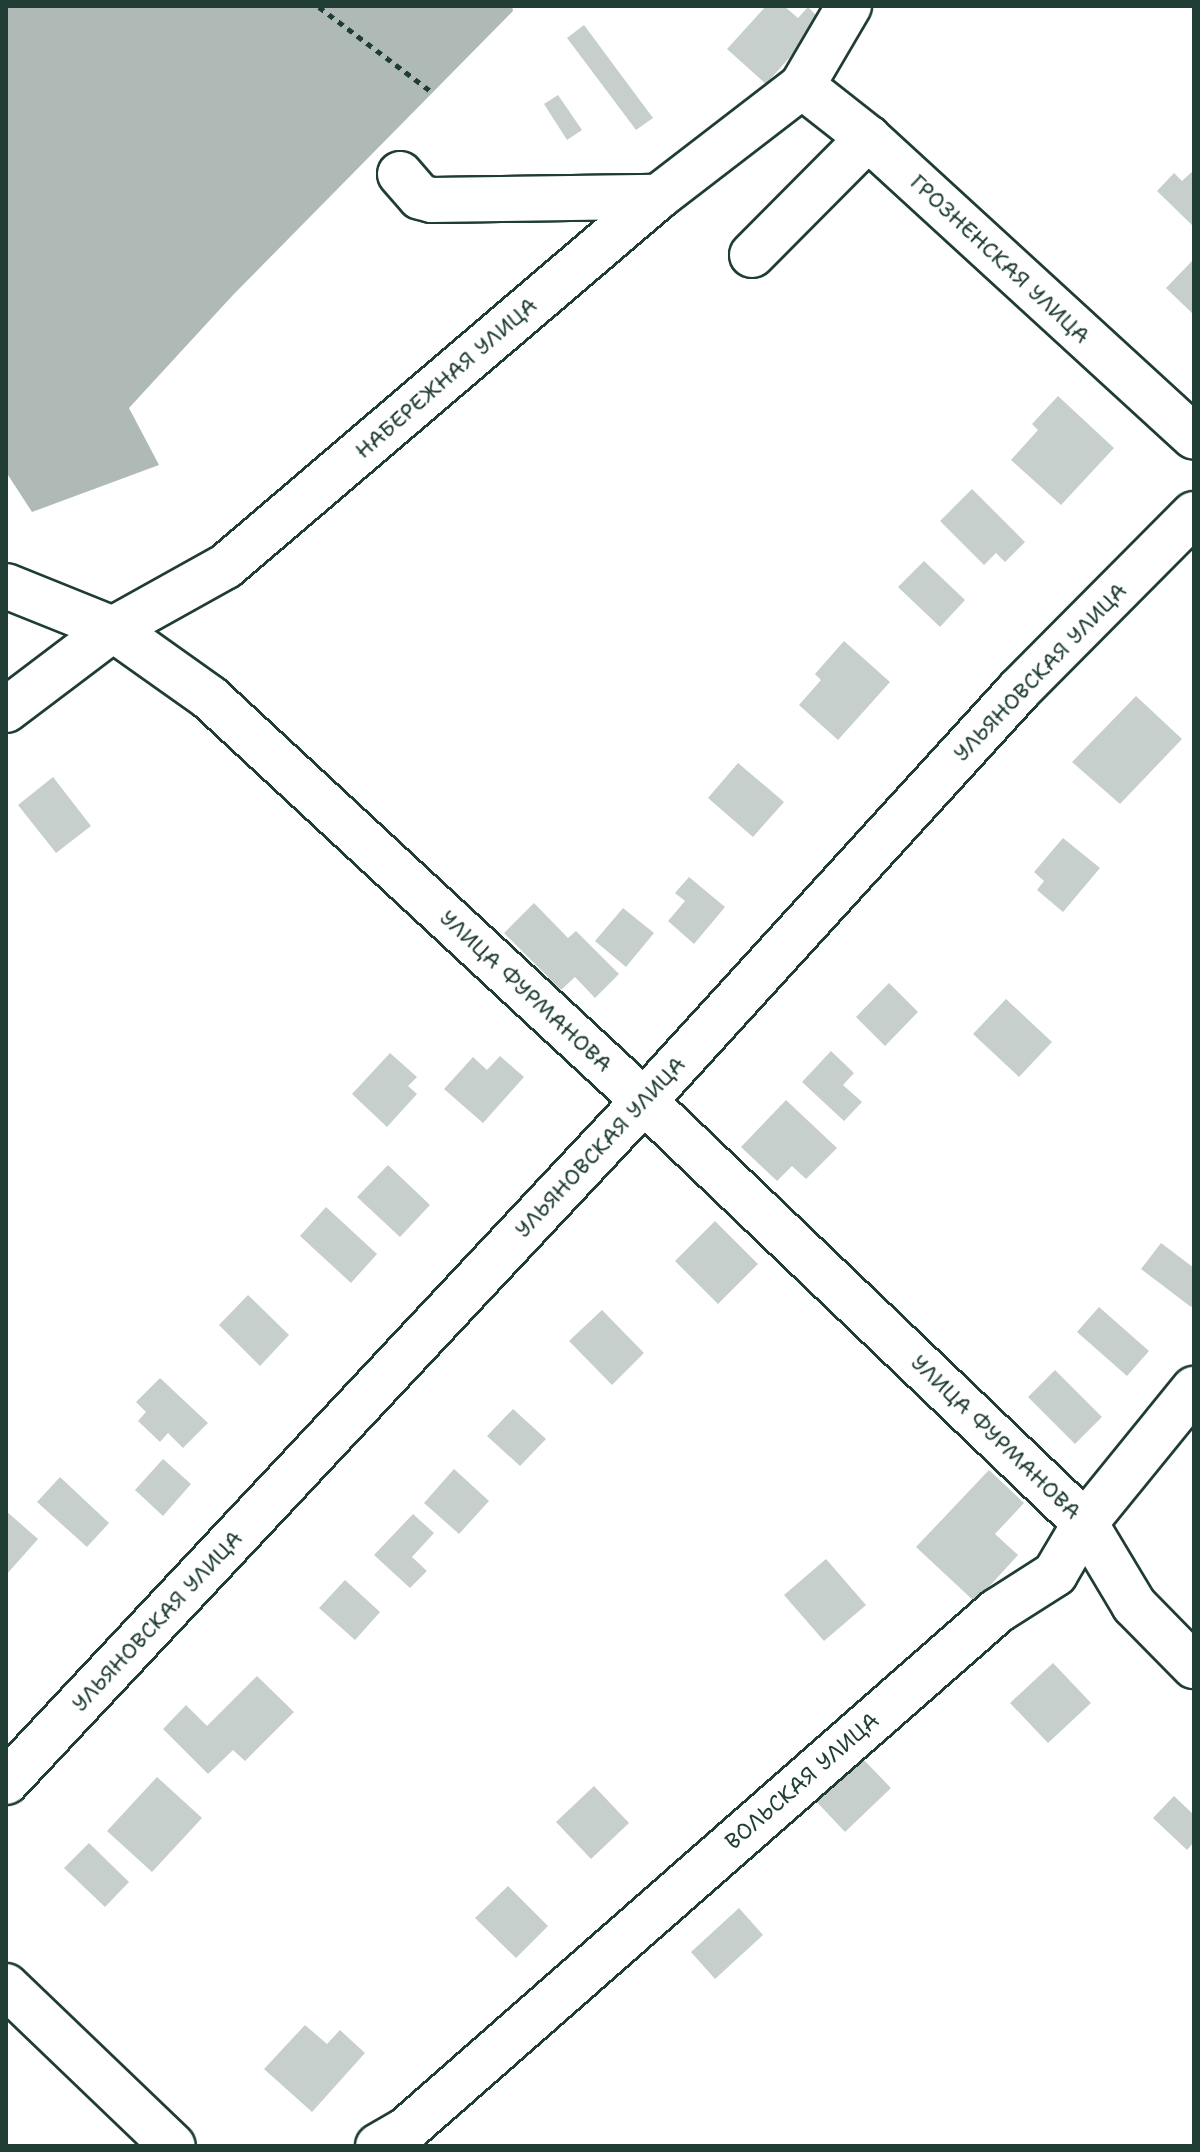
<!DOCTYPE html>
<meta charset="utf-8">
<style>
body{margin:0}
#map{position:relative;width:1200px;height:2152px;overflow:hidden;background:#fff;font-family:"Shantell Sans",sans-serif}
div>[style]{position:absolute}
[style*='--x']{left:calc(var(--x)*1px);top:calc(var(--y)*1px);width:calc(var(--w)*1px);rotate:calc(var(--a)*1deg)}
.water>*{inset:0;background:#afbab7}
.building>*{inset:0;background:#c7cfcc}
.path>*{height:5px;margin-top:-2.5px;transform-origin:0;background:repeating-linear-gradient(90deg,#1f3d34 0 6px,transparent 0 12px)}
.roads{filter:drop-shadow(2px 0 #1f3d34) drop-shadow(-2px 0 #1f3d34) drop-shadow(0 2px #1f3d34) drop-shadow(0 -2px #1f3d34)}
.minor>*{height:44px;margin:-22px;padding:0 22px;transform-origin:22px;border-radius:22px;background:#fff}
span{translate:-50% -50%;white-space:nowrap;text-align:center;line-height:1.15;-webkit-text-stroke:6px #fff;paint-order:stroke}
.street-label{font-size:22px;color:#1f3d34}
.frame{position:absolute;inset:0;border:8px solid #1f3d34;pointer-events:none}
</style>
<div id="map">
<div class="water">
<div style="clip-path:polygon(6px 6px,512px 6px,513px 11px,233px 295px,129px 408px,159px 465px,32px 512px,6px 472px)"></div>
</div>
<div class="building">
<div style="clip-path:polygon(766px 6px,784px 6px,798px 18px,808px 7px,822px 21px,766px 84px,727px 49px)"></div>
<div style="clip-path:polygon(584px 25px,653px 118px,636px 130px,567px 38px)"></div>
<div style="clip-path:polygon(558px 95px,582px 130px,567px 140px,544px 104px)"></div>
<div style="clip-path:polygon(1194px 170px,1194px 227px,1157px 191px,1174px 173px,1182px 181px)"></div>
<div style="clip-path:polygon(1194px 259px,1194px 315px,1166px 288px)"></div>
<div style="clip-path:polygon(1058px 396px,1114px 448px,1061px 505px,1011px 460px,1038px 430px,1032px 424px)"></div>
<div style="clip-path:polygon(972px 489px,1025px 542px,1005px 562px,996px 553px,984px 565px,940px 521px)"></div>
<div style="clip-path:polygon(924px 561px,965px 600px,940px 627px,898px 587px)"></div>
<div style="clip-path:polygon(844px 641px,890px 682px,838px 740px,799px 705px,821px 680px,815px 674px)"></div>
<div style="clip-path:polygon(1136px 696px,1182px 739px,1120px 804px,1072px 762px)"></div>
<div style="clip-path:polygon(738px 763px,784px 802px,753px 837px,708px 798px)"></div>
<div style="clip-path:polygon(53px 777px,91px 826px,56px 853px,18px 805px)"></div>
<div style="clip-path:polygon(1063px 838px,1100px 868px,1063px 912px,1037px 890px,1044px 881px,1034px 872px)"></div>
<div style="clip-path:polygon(689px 877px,725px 907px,694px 944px,668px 921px,685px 901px,675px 893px)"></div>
<div style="clip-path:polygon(534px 903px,568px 938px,576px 931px,619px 974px,595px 998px,575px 977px,561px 990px,504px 933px)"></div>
<div style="clip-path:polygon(623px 908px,654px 933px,626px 967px,595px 941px)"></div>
<div style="clip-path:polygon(889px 983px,918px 1012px,885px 1046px,856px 1017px)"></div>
<div style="clip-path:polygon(1006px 999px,1052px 1042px,1019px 1077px,973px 1034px)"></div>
<div style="clip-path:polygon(831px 1051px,854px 1073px,843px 1085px,862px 1102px,844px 1121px,802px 1082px)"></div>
<div style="clip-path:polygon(390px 1053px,417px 1077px,408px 1086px,417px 1094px,387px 1127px,352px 1094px)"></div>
<div style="clip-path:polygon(500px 1056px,524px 1077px,483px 1123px,444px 1089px,473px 1057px,487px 1070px)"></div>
<div style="clip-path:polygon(786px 1100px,837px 1148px,806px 1179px,792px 1166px,777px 1181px,741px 1147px)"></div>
<div style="clip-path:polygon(388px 1165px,430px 1205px,400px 1237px,357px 1197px)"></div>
<div style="clip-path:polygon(326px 1207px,377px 1254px,351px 1283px,300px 1236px)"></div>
<div style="clip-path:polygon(715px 1221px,758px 1264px,718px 1304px,675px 1261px)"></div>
<div style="clip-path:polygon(1161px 1243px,1194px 1268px,1194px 1303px,1191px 1307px,1141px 1269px)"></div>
<div style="clip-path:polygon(248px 1295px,289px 1335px,260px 1366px,219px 1325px)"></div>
<div style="clip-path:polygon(1099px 1307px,1149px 1351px,1127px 1376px,1077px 1332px)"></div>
<div style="clip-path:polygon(602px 1310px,644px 1353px,612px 1385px,569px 1341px)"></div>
<div style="clip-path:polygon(1055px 1370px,1102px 1417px,1075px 1444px,1028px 1397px)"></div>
<div style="clip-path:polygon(160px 1378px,208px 1423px,183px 1448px,168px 1433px,160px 1442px,138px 1421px,146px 1412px,136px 1402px)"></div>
<div style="clip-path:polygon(513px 1409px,546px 1439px,520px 1466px,487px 1436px)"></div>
<div style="clip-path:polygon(163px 1459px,191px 1484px,163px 1516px,135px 1490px)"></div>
<div style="clip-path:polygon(454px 1469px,489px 1501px,459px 1534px,424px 1503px)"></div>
<div style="clip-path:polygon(989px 1470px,1024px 1503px,995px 1534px,1018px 1555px,975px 1602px,916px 1547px)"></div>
<div style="clip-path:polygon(60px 1477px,109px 1523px,87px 1547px,37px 1502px)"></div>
<div style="clip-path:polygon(6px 1511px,38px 1539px,6px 1575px)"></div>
<div style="clip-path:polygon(413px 1514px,434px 1533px,412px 1557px,427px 1571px,410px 1588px,374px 1555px)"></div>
<div style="clip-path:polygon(826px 1559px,866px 1605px,824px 1641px,784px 1595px)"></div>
<div style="clip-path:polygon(345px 1580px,380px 1612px,355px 1640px,319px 1608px)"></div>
<div style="clip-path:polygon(1053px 1663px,1091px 1703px,1048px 1743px,1010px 1703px)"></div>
<div style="clip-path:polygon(257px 1676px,294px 1712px,245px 1761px,233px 1750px,208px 1774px,163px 1729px,186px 1705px,207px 1726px)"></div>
<div style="clip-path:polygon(861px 1757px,891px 1788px,845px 1832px,815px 1800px)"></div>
<div style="clip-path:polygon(157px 1777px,202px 1818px,152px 1872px,107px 1831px)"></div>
<div style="clip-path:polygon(594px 1786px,629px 1823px,591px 1859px,556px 1822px)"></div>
<div style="clip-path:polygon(1174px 1796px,1194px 1815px,1194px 1842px,1187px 1850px,1153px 1818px)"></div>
<div style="clip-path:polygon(89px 1843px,129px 1882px,105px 1907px,64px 1868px)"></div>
<div style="clip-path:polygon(508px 1886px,548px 1926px,516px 1958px,475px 1918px)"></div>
<div style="clip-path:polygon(739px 1908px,763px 1935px,715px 1979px,691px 1952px)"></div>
<div style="clip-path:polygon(305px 2025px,327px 2044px,340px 2030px,365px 2053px,312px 2112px,264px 2069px)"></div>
</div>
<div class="path">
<div style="--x:319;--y:7;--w:143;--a:37"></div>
</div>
<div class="roads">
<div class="minor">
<div style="--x:802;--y:86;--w:84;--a:38.2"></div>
<div style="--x:868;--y:138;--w:442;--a:42.5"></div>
<div style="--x:400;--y:174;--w:30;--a:49"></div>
<div style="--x:420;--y:197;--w:12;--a:14"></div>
<div style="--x:432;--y:200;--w:226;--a:-0.8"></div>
<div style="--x:752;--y:255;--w:165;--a:-45.2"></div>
<div style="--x:6;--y:586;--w:115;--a:21.9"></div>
<div style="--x:113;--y:629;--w:119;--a:35.4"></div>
<div style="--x:210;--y:698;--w:592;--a:42.88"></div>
<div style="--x:644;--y:1101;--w:610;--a:43.74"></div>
<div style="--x:1085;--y:1523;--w:96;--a:59.1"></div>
<div style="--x:1134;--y:1605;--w:86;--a:45.5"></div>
<div style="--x:6;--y:710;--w:134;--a:-37.1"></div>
<div style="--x:113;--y:629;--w:129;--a:-29.1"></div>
<div style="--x:226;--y:566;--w:568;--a:-40.5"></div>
<div style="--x:658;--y:197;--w:182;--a:-37.6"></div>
<div style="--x:802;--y:86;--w:93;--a:-59.6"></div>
<div style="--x:6;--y:1782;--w:933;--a:-46.87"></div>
<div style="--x:644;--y:1101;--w:556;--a:-47.62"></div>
<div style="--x:1019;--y:690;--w:248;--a:-45.2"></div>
<div style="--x:6;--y:1986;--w:231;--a:43.8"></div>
<div style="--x:378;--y:2146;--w:34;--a:-30"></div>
<div style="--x:407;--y:2129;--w:785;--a:-41.28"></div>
<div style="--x:997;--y:1611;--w:69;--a:-32.5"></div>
<div style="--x:1055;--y:1574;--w:59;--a:-59.5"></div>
<div style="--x:1085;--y:1523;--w:173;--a:-50.9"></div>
</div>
</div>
<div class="street-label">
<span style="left:1000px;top:259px;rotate:43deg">ГРОЗНЕНСКАЯ УЛИЦА</span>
<span style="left:446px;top:378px;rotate:-41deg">НАБЕРЕЖНАЯ УЛИЦА</span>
<span style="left:1040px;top:672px;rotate:-46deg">УЛЬЯНОВСКАЯ УЛИЦА</span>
<span style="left:526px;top:991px;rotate:43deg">УЛИЦА ФУРМАНОВА</span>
<span style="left:600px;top:1147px;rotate:-47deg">УЛЬЯНОВСКАЯ УЛИЦА</span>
<span style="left:996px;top:1437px;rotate:44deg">УЛИЦА ФУРМАНОВА</span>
<span style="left:157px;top:1621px;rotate:-47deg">УЛЬЯНОВСКАЯ УЛИЦА</span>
<span style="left:802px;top:1781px;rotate:-41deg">ВОЛЬСКАЯ УЛИЦА</span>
</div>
<div class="frame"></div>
</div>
